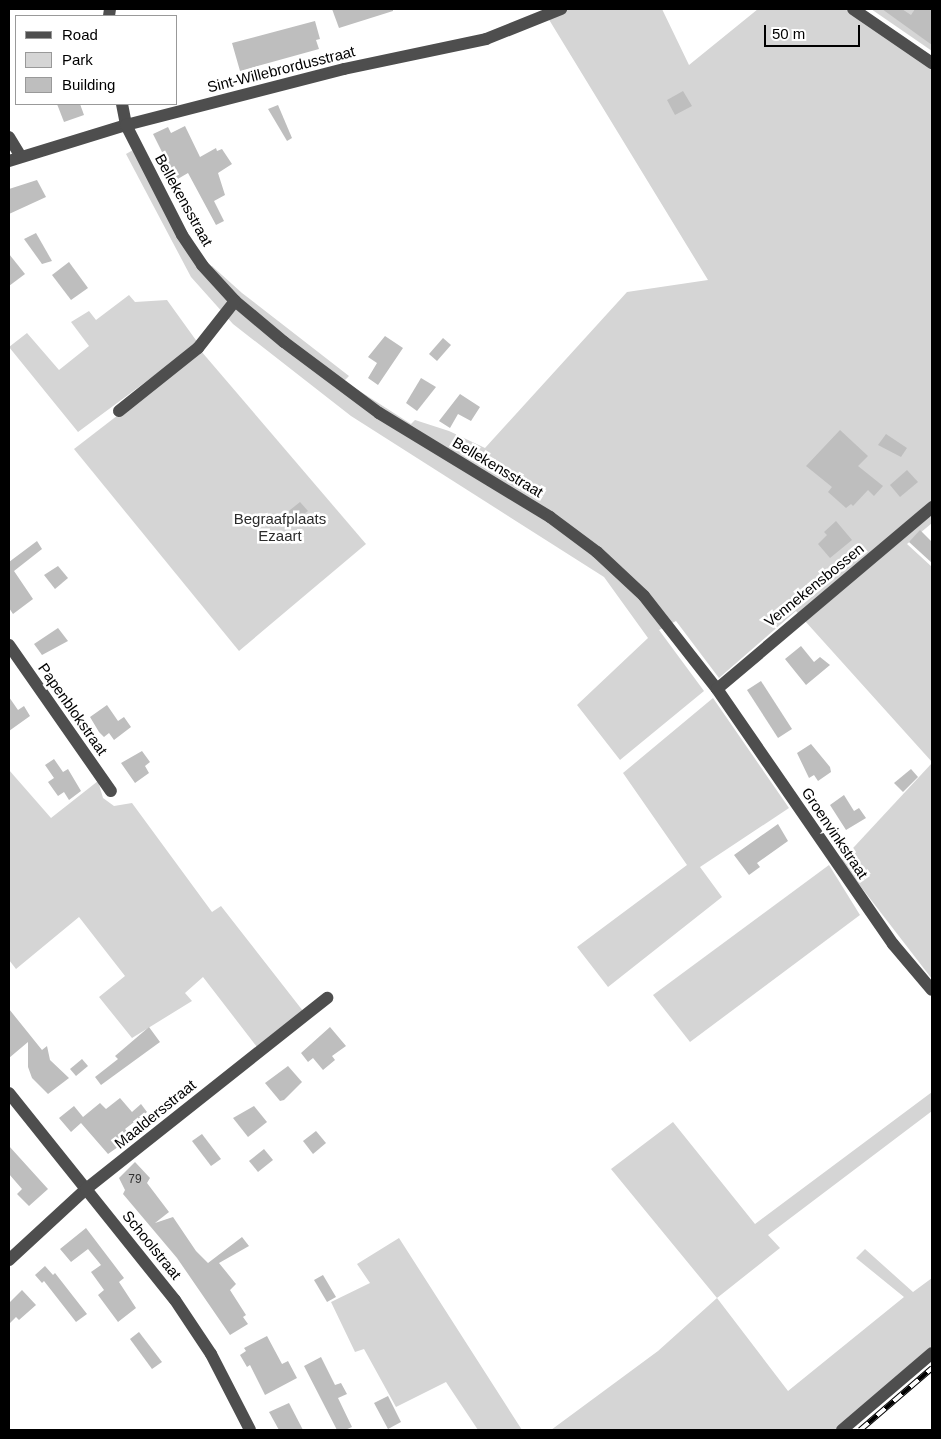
<!DOCTYPE html>
<style>
body{margin:0}
#map{position:relative;width:941px;height:1439px;overflow:hidden;background:#fff;font-family:Arial,sans-serif}
div>[style]{position:absolute}
[style*='--x']{left:calc(var(--x)*1px);top:calc(var(--y)*1px);width:calc(var(--w)*1px);rotate:calc(var(--a)*1deg)}
.green>*{inset:0;background:#d5d5d5}
.building>*{inset:0;background:#bebebe}
.minor>*{height:12px;margin:-6px;padding:0 6px;transform-origin:6px;border-radius:6px;background:#4e4e4e}
.rail>*{height:5.5px;margin-top:-2.75px;transform-origin:0;background:repeating-linear-gradient(90deg,#fff 0 11px,#000 0 22px);box-sizing:border-box;border-block:1px solid #000}
span{translate:-50% -50%;white-space:nowrap;text-align:center;line-height:1.15;-webkit-text-stroke:5px #fff;paint-order:stroke}
.number-label{font-size:12px;color:#303030}
.number-label span{-webkit-text-stroke-width:0}
.street-label{font-size:15px;color:#000}
.park-label{font-size:15px;color:#2c2c2c}
.frame{position:absolute;inset:0;border:10px solid #000;pointer-events:none}
.legend{position:absolute;left:15px;top:15px;width:162px;height:90px;box-sizing:border-box;background:#fff;border:1px solid #999;margin:0;padding:6px 9px;list-style:none;font-size:15px;color:#000}
.legend li{display:flex;align-items:center;gap:10px;height:25px}
.legend b{width:25px;border:1px solid #999}
.scale{position:absolute;left:764px;top:25px;width:96px;height:22px;box-sizing:border-box;border:2px solid #000;border-top:0;padding-left:6px;font-size:15px;line-height:18px;white-space:nowrap;color:#000;-webkit-text-stroke:4px #fff;paint-order:stroke}
</style>
<div id="map">
<div class="green">
<div style="clip-path:polygon(567px 9px,662px 9px,689px 65px,758px 9px,845px 9px,932px 67px,932px 523px,907px 544px,932px 567px,932px 762px,796px 611px,719px 678px,676px 621px,659px 630px,704px 691px,620px 760px,577px 705px,648px 638px,604px 577px,351px 416px,233px 324px,191px 277px,126px 154px,133px 150px,202px 273px,212px 266px,242px 293px,349px 376px,344px 381px,411px 424px,415px 420px,449px 431px,485px 448px,627px 292px,708px 280px,548px 18px)"></div>
<div style="clip-path:polygon(871px 9px,932px 9px,932px 51px)"></div>
<div style="clip-path:polygon(129px 295px,135px 302px,167px 300px,198px 343px,78px 432px,9px 347px,27px 333px,59px 370px,89px 346px,71px 322px,89px 311px,96px 320px)"></div>
<div style="clip-path:polygon(201px 351px,366px 544px,239px 651px,74px 449px)"></div>
<div style="clip-path:polygon(713px 698px,789px 808px,700px 867px,722px 897px,608px 987px,577px 947px,687px 865px,623px 773px)"></div>
<div style="clip-path:polygon(932px 763px,932px 979px,841px 861px)"></div>
<div style="clip-path:polygon(9px 770px,51px 818px,98px 781px,103px 798px,114px 806px,132px 803px,212px 912px,221px 906px,303px 1011px,257px 1047px,203px 977px,185px 993px,192px 1001px,132px 1038px,99px 997px,125px 976px,79px 917px,16px 969px,9px 960px)"></div>
<div style="clip-path:polygon(829px 865px,860px 915px,690px 1042px,653px 995px)"></div>
<div style="clip-path:polygon(932px 1092px,932px 1111px,768px 1235px,780px 1248px,717px 1298px,788px 1391px,904px 1297px,856px 1258px,865px 1249px,913px 1292px,932px 1278px,932px 1347px,836px 1430px,551px 1430px,658px 1351px,717px 1298px,611px 1169px,673px 1122px,755px 1224px)"></div>
<div style="clip-path:polygon(399px 1238px,522px 1430px,478px 1430px,446px 1382px,396px 1407px,364px 1349px,355px 1352px,331px 1302px,370px 1283px,357px 1264px)"></div>
</div>
<div class="building">
<div style="clip-path:polygon(332px 9px,393px 9px,393px 11px,339px 28px)"></div>
<div style="clip-path:polygon(882px 9px,902px 9px,911px 15px,915px 9px,932px 9px,932px 45px)"></div>
<div style="clip-path:polygon(315px 21px,320px 39px,316px 40px,319px 49px,240px 71px,232px 43px)"></div>
<div style="clip-path:polygon(683px 91px,692px 106px,675px 115px,667px 100px)"></div>
<div style="clip-path:polygon(57px 104px,80px 104px,84px 115px,64px 122px)"></div>
<div style="clip-path:polygon(278px 105px,292px 138px,287px 141px,268px 109px)"></div>
<div style="clip-path:polygon(185px 126px,200px 157px,216px 148px,217px 151px,222px 149px,232px 164px,218px 173px,225px 195px,214px 201px,224px 221px,216px 225px,188px 173px,176px 180px,153px 134px,168px 127px,171px 133px)"></div>
<div style="clip-path:polygon(37px 180px,46px 197px,9px 214px,9px 189px)"></div>
<div style="clip-path:polygon(36px 233px,52px 261px,42px 264px,24px 239px)"></div>
<div style="clip-path:polygon(9px 254px,25px 274px,9px 286px)"></div>
<div style="clip-path:polygon(69px 262px,88px 288px,71px 300px,52px 275px)"></div>
<div style="clip-path:polygon(385px 336px,403px 348px,378px 385px,368px 378px,377px 363px,368px 357px)"></div>
<div style="clip-path:polygon(443px 338px,451px 345px,437px 361px,429px 354px)"></div>
<div style="clip-path:polygon(421px 378px,436px 387px,417px 411px,406px 403px)"></div>
<div style="clip-path:polygon(460px 394px,480px 407px,471px 421px,458px 414px,450px 428px,439px 421px)"></div>
<div style="clip-path:polygon(840px 430px,868px 456px,858px 466px,883px 486px,874px 496px,868px 490px,853px 506px,851px 504px,846px 508px,828px 492px,832px 487px,806px 466px)"></div>
<div style="clip-path:polygon(886px 434px,907px 448px,901px 457px,878px 445px)"></div>
<div style="clip-path:polygon(907px 470px,918px 482px,900px 497px,890px 485px)"></div>
<div style="clip-path:polygon(300px 502px,308px 511px,292px 523px,285px 514px)"></div>
<div style="clip-path:polygon(836px 521px,852px 540px,830px 558px,818px 544px,827px 535px,824px 532px)"></div>
<div style="clip-path:polygon(920px 530px,932px 542px,932px 563px,909px 542px)"></div>
<div style="clip-path:polygon(37px 541px,42px 549px,14px 571px,33px 599px,13px 614px,9px 608px,9px 562px)"></div>
<div style="clip-path:polygon(58px 566px,68px 578px,55px 589px,44px 575px)"></div>
<div style="clip-path:polygon(58px 628px,68px 641px,42px 655px,34px 644px)"></div>
<div style="clip-path:polygon(801px 646px,814px 662px,820px 657px,830px 665px,806px 685px,785px 659px)"></div>
<div style="clip-path:polygon(761px 681px,792px 729px,778px 738px,747px 690px)"></div>
<div style="clip-path:polygon(9px 697px,18px 710px,24px 706px,30px 716px,9px 731px)"></div>
<div style="clip-path:polygon(107px 705px,118px 721px,124px 717px,131px 727px,114px 740px,109px 733px,104px 737px,99px 732px,90px 717px)"></div>
<div style="clip-path:polygon(811px 744px,830px 767px,831px 772px,818px 781px,814px 775px,809px 778px,797px 753px)"></div>
<div style="clip-path:polygon(142px 751px,150px 762px,145px 766px,149px 773px,135px 783px,121px 763px)"></div>
<div style="clip-path:polygon(54px 759px,63px 772px,68px 769px,81px 791px,69px 800px,64px 792px,58px 796px,48px 782px,54px 778px,45px 765px)"></div>
<div style="clip-path:polygon(911px 769px,918px 777px,903px 792px,894px 783px)"></div>
<div style="clip-path:polygon(844px 795px,854px 811px,859px 808px,866px 818px,846px 830px,830px 805px)"></div>
<div style="clip-path:polygon(778px 824px,788px 841px,757px 863px,760px 867px,749px 875px,734px 855px)"></div>
<div style="clip-path:polygon(9px 1009px,42px 1050px,47px 1046px,50px 1060px,69px 1078px,48px 1094px,32px 1078px,28px 1067px,28px 1042px,9px 1058px)"></div>
<div style="clip-path:polygon(149px 1027px,160px 1042px,101px 1085px,95px 1077px,118px 1059px,115px 1056px)"></div>
<div style="clip-path:polygon(330px 1027px,346px 1046px,332px 1056px,335px 1060px,323px 1070px,313px 1058px,308px 1062px,301px 1053px)"></div>
<div style="clip-path:polygon(82px 1059px,88px 1066px,76px 1076px,70px 1069px)"></div>
<div style="clip-path:polygon(288px 1066px,302px 1082px,284px 1100px,280px 1101px,265px 1083px)"></div>
<div style="clip-path:polygon(120px 1098px,132px 1112px,141px 1104px,147px 1112px,125px 1129px,132px 1137px,108px 1154px,81px 1123px,71px 1132px,59px 1118px,74px 1106px,83px 1117px,100px 1103px,106px 1109px)"></div>
<div style="clip-path:polygon(254px 1106px,267px 1122px,248px 1137px,233px 1118px)"></div>
<div style="clip-path:polygon(316px 1131px,326px 1143px,313px 1154px,303px 1141px)"></div>
<div style="clip-path:polygon(202px 1134px,221px 1159px,211px 1166px,192px 1141px)"></div>
<div style="clip-path:polygon(9px 1146px,48px 1189px,29px 1206px,17px 1194px,22px 1189px,9px 1174px)"></div>
<div style="clip-path:polygon(264px 1149px,273px 1160px,258px 1172px,249px 1161px)"></div>
<div style="clip-path:polygon(135px 1162px,150px 1178px,147px 1183px,169px 1212px,155px 1223px,173px 1217px,196px 1251px,208px 1263px,242px 1237px,249px 1246px,219px 1263px,236px 1284px,230px 1290px,246px 1315px,243px 1317px,248px 1324px,230px 1335px,177px 1258px,123px 1194px,125px 1190px,119px 1178px)"></div>
<div style="clip-path:polygon(86px 1228px,124px 1278px,119px 1282px,136px 1308px,118px 1322px,98px 1295px,104px 1290px,91px 1272px,101px 1265px,88px 1249px,71px 1262px,60px 1249px)"></div>
<div style="clip-path:polygon(45px 1266px,53px 1275px,55px 1273px,87px 1314px,76px 1322px,44px 1281px,42px 1283px,35px 1275px)"></div>
<div style="clip-path:polygon(323px 1275px,336px 1297px,327px 1302px,314px 1280px)"></div>
<div style="clip-path:polygon(22px 1290px,36px 1305px,19px 1320px,16px 1317px,9px 1324px,9px 1303px)"></div>
<div style="clip-path:polygon(139px 1332px,162px 1362px,152px 1369px,130px 1339px)"></div>
<div style="clip-path:polygon(267px 1336px,282px 1364px,288px 1361px,297px 1378px,265px 1395px,250px 1365px,247px 1367px,240px 1355px,246px 1351px,244px 1348px)"></div>
<div style="clip-path:polygon(321px 1357px,335px 1385px,341px 1383px,347px 1394px,338px 1398px,352px 1427px,345px 1430px,337px 1430px,304px 1366px)"></div>
<div style="clip-path:polygon(388px 1396px,401px 1422px,388px 1429px,374px 1403px)"></div>
<div style="clip-path:polygon(289px 1403px,303px 1430px,279px 1430px,269px 1412px)"></div>
</div>
<div class="minor">
<div style="--x:853;--y:9;--w:96;--a:34.4"></div>
<div style="--x:109;--y:16;--w:7;--a:-82"></div>
<div style="--x:122;--y:104;--w:21;--a:79"></div>
<div style="--x:126;--y:125;--w:123;--a:63"></div>
<div style="--x:182;--y:235;--w:36;--a:56"></div>
<div style="--x:202;--y:265;--w:49;--a:47.5"></div>
<div style="--x:235;--y:301;--w:64;--a:39.9"></div>
<div style="--x:284;--y:342;--w:119;--a:36.8"></div>
<div style="--x:379;--y:413;--w:200;--a:31.3"></div>
<div style="--x:550;--y:517;--w:59;--a:36.7"></div>
<div style="--x:597;--y:552;--w:64;--a:43.1"></div>
<div style="--x:644;--y:596;--w:118;--a:51.9"></div>
<div style="--x:717;--y:689;--w:310;--a:55.4"></div>
<div style="--x:893;--y:944;--w:60;--a:49.7"></div>
<div style="--x:9;--y:137;--w:23;--a:59"></div>
<div style="--x:9;--y:161;--w:122;--a:-17.1"></div>
<div style="--x:126;--y:125;--w:225;--a:-14.4"></div>
<div style="--x:344;--y:69;--w:145;--a:-11.9"></div>
<div style="--x:486;--y:39;--w:81;--a:-21.8"></div>
<div style="--x:119;--y:411;--w:101;--a:-38.6"></div>
<div style="--x:198;--y:348;--w:60;--a:-51.8"></div>
<div style="--x:9;--y:645;--w:178;--a:55.1"></div>
<div style="--x:717;--y:689;--w:282;--a:-40.2"></div>
<div style="--x:9;--y:1093;--w:265;--a:51.3"></div>
<div style="--x:175;--y:1300;--w:65;--a:56.3"></div>
<div style="--x:211;--y:1354;--w:85;--a:62.8"></div>
<div style="--x:9;--y:1260;--w:105;--a:-42.7"></div>
<div style="--x:86;--y:1189;--w:308;--a:-38.4"></div>
<div style="--x:842;--y:1430;--w:118;--a:-40.5"></div>
</div>
<div class="rail">
<div style="--x:860;--y:1430;--w:95;--a:-40.7"></div>
</div>
<div class="number-label">
<span style="left:135px;top:1180px">79</span>
</div>
<div class="street-label">
<span style="left:281px;top:69px;rotate:-14deg">Sint-Willebrordusstraat</span>
<span style="left:184px;top:200px;rotate:61deg">Bellekensstraat</span>
<span style="left:498px;top:467px;rotate:31deg">Bellekensstraat</span>
<span style="left:814px;top:585px;rotate:-39deg">Vennekensbossen</span>
<span style="left:73px;top:709px;rotate:55deg">Papenblokstraat</span>
<span style="left:835px;top:833px;rotate:56deg">Groenvinkstraat</span>
<span style="left:155px;top:1114px;rotate:-39deg">Maaldersstraat</span>
<span style="left:152px;top:1245px;rotate:51deg">Schoolstraat</span>
</div>
<div class="park-label">
<span style="left:280px;top:527px">Begraafplaats<br>Ezaart</span>
</div>
<div class="frame"></div>
<ul class="legend">
<li><b style="height:6px;background:#4e4e4e"></b>Road</li>
<li><b style="height:14px;background:#d5d5d5"></b>Park</li>
<li><b style="height:14px;background:#bebebe"></b>Building</li>
</ul>
<div class="scale">50 m</div>
</div>
